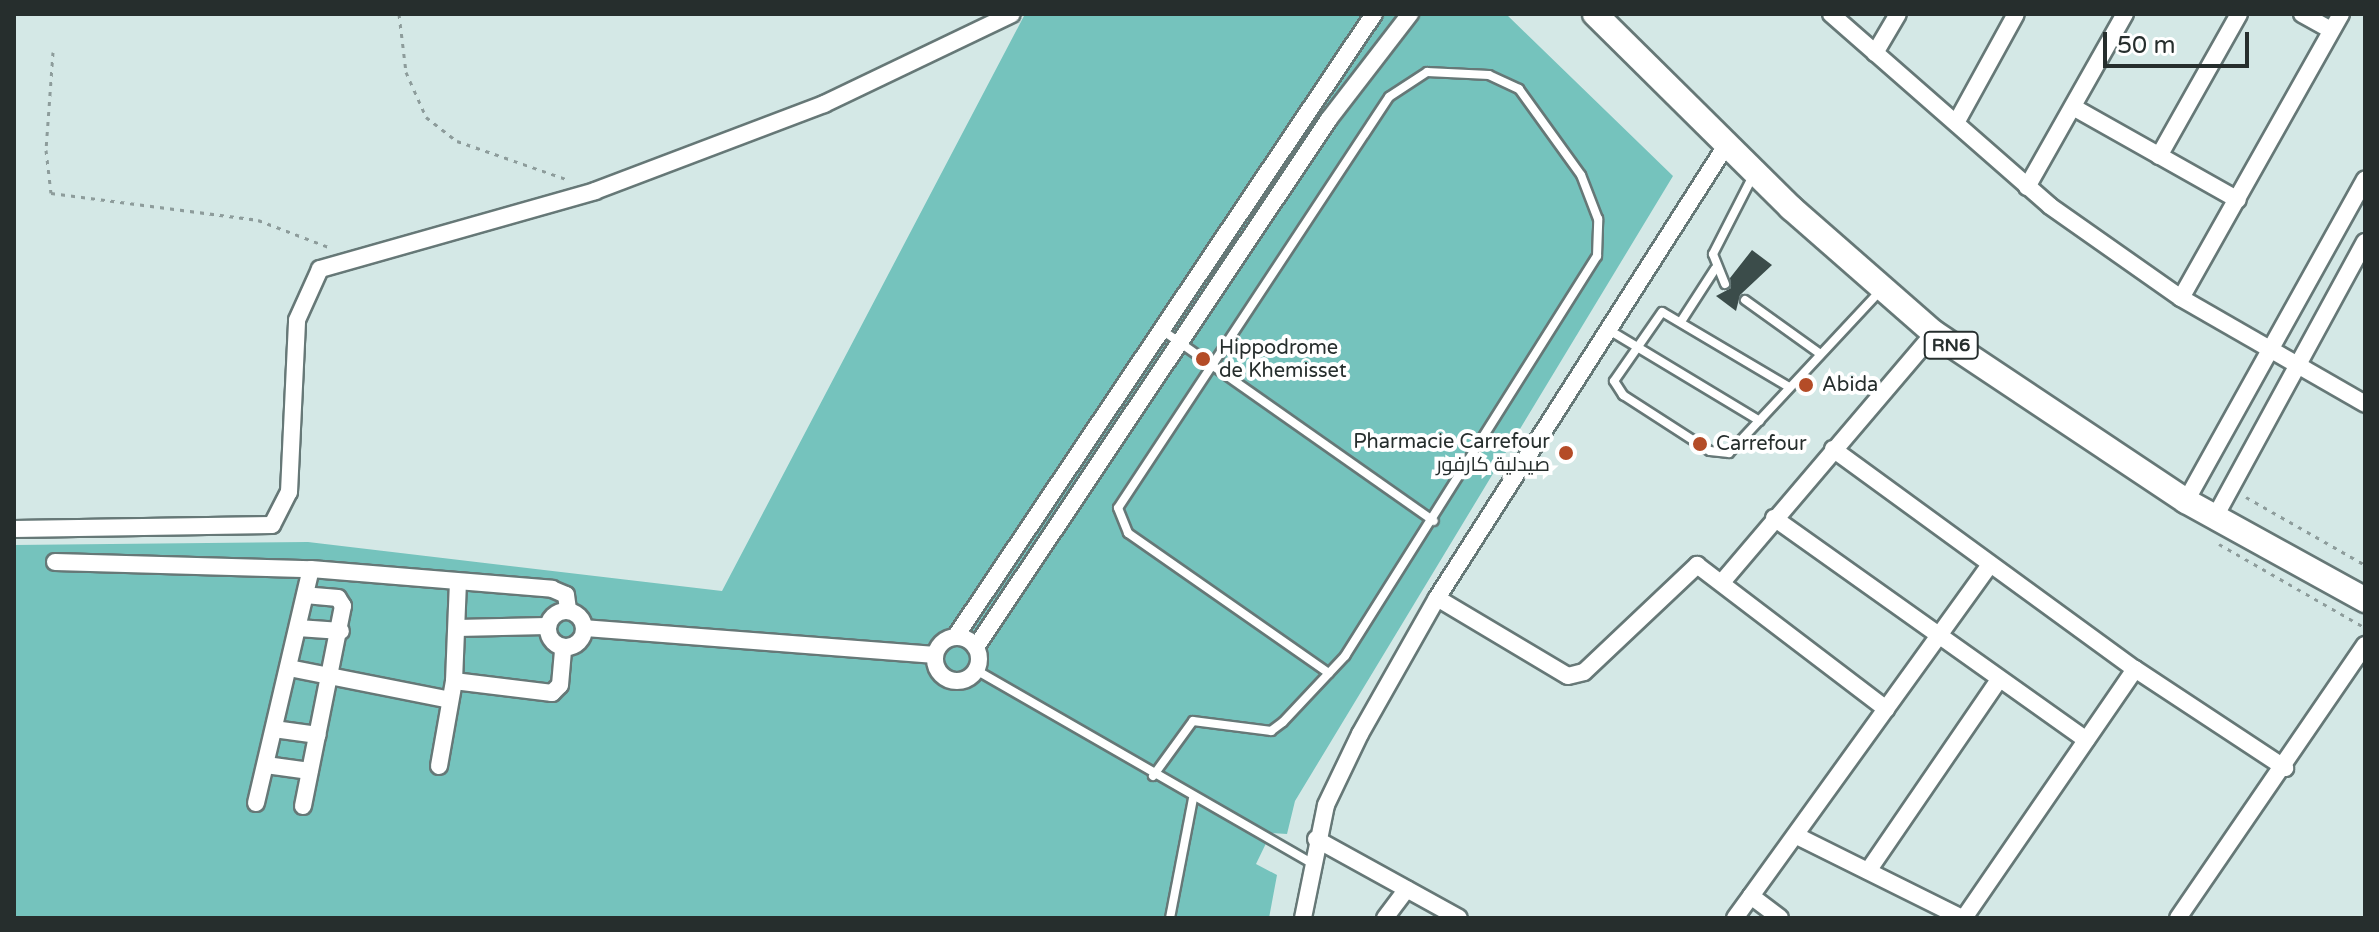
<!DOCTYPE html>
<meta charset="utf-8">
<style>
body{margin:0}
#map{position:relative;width:2379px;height:932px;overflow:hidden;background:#d4e8e6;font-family:"Varela Round",Cairo,sans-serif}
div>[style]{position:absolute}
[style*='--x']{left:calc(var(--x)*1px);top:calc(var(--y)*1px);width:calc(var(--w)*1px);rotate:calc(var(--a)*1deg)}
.green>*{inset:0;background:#75c3bd}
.building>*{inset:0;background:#3b4c4a}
.path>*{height:3px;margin-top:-1.5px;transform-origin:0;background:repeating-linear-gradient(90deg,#8d9c9b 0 4px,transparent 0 10px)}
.roads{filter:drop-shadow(2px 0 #667877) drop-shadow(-2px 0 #667877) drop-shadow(0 2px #667877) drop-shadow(0 -2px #667877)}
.service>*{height:8px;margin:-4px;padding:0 4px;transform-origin:4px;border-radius:4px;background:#fff}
.minor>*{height:16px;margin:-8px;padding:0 8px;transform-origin:8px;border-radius:8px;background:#fff}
.minor>.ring{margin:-8px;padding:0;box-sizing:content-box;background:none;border:16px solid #fff;border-radius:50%}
.primary>*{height:24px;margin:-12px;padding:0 12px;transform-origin:12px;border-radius:12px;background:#fff}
.dots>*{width:22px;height:22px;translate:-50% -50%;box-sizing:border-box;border:4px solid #fff;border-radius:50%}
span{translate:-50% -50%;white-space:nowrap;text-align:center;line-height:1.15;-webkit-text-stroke:8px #fff;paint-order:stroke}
.shield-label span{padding:2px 6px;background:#fff;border:2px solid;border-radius:6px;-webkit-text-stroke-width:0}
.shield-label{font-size:18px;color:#262e2d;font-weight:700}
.poi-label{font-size:20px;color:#262e2d}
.left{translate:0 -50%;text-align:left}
.right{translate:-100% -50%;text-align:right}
.frame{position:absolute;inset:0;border:16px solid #262e2d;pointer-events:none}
.scale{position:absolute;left:2103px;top:32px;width:146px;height:36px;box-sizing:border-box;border:4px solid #262e2d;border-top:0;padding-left:10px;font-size:24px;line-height:28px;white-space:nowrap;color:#262e2d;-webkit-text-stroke:6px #fff;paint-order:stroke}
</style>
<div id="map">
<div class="green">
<div style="clip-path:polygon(1025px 14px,1506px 14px,1673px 176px,1295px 801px,1287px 834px,1271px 833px,1256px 864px,1277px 875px,1269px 918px,14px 918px,14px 545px,308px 542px,722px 591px)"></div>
</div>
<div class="building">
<div style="clip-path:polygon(1752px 250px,1772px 265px,1740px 295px,1736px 311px,1716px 296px,1731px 288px,1730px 278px)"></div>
</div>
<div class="path">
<div style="--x:399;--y:14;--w:58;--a:83.1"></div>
<div style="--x:406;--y:72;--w:49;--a:66"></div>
<div style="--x:426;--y:117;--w:39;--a:38"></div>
<div style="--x:457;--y:141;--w:115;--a:19.2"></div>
<div style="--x:53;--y:52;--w:98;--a:94.1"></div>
<div style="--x:46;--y:150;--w:43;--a:83.4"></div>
<div style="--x:51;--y:193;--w:209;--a:7.4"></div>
<div style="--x:258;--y:220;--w:78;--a:21"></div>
<div style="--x:2246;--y:497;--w:137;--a:29.7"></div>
<div style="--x:2219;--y:544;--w:165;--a:29.8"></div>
</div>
<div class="roads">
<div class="service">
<div style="--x:1725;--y:284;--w:32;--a:-112"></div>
<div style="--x:1713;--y:254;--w:88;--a:-62.9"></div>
<div style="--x:1745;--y:300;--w:91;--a:35.6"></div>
<div style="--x:1682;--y:320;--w:61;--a:-57.1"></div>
<div style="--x:1162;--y:330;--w:332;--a:35.1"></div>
<div style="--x:1609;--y:330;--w:176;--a:31.1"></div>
<div style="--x:1789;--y:387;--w:147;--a:-149.4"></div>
<div style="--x:1662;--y:312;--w:84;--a:124.8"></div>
<div style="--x:1614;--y:381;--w:17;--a:57"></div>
<div style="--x:1623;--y:395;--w:103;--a:32.8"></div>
<div style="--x:1710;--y:451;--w:19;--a:6"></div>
<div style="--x:1729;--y:453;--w:221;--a:-47"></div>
<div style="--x:976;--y:670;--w:387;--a:29.9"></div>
<div style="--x:1153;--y:776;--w:68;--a:-54"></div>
<div style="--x:1193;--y:721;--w:79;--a:7.3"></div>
<div style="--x:1271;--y:731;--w:15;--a:-37"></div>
<div style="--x:1283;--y:722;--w:91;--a:-46.8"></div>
<div style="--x:1345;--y:656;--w:473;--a:-57.8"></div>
<div style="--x:1597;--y:256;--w:37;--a:-88"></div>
<div style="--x:1598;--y:219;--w:47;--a:-111.1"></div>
<div style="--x:1581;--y:175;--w:106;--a:-125.8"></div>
<div style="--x:1519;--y:89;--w:33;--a:-155"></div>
<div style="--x:1489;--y:75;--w:62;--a:-177.2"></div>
<div style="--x:1427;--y:72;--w:45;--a:146.7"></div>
<div style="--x:1389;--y:97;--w:492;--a:123.4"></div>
<div style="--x:1118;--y:508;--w:27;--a:68"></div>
<div style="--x:1128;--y:533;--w:245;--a:34.9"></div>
<div style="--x:1170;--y:918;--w:122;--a:-79.1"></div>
</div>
<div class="minor">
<div style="--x:1831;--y:14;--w:291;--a:41.2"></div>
<div style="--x:2050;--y:206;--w:160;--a:35.1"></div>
<div style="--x:2181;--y:298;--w:212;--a:29.9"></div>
<div style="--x:2302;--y:14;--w:33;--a:29"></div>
<div style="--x:1875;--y:53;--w:45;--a:-59.5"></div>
<div style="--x:2073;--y:107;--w:189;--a:29.4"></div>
<div style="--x:1956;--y:123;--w:124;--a:-61.2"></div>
<div style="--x:2159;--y:156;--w:163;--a:-60.6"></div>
<div style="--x:2027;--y:187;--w:199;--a:-60.5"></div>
<div style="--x:2181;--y:298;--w:326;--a:-60.6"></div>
<div style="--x:1833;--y:449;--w:374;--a:36.1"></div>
<div style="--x:2135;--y:669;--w:180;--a:33.4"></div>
<div style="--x:2186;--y:501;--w:368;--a:-60.9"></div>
<div style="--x:2216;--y:515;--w:311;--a:-61.4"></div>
<div style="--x:1774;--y:518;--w:383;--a:35.4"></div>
<div style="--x:14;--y:529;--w:258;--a:-0.9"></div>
<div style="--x:272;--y:525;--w:37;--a:-63"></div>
<div style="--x:289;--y:492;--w:172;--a:-87.3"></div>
<div style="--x:297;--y:320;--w:56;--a:-65.7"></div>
<div style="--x:320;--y:269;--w:286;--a:-15.8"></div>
<div style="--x:595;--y:191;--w:245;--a:-20.8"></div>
<div style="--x:824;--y:104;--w:208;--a:-25.6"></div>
<div style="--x:55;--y:562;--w:256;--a:1.6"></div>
<div style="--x:311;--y:569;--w:242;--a:4.7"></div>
<div style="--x:552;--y:589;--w:15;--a:23"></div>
<div style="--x:566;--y:595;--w:15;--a:82"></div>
<div style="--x:1723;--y:581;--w:326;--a:-49.6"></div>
<div style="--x:1437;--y:598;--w:152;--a:30.8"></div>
<div style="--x:1568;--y:676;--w:16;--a:-14"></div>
<div style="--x:1584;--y:672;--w:156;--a:-43.4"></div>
<div style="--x:1697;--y:565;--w:238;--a:37.3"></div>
<div class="ring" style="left:548px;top:611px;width:20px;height:20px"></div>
<div style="--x:298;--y:628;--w:43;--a:4"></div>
<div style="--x:457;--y:628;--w:90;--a:-1.3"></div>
<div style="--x:584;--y:628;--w:351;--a:4.4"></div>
<div style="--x:956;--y:636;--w:749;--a:-56.1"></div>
<div class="ring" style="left:935px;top:637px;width:28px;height:28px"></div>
<div style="--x:976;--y:647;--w:635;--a:-56.23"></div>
<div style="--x:1329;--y:119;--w:133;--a:-52.4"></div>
<div style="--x:289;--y:668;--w:164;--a:11.2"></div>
<div style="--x:454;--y:681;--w:99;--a:7"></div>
<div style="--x:552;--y:693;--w:11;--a:-45"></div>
<div style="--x:560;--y:685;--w:38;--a:-85"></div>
<div style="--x:274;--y:729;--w:44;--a:7.8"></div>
<div style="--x:266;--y:765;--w:44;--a:7.8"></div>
<div style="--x:439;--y:766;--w:86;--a:-80"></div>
<div style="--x:454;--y:681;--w:99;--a:-87.7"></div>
<div style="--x:256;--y:803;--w:240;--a:-76.8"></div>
<div style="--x:303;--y:806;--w:204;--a:-78.7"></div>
<div style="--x:343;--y:606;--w:9;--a:-122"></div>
<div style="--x:338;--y:598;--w:33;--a:-175"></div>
<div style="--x:1797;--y:836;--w:184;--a:26.4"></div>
<div style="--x:1316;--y:839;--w:163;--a:28.9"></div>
<div style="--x:1868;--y:871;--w:232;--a:-55.6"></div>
<div style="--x:1751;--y:896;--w:407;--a:-54.2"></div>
<div style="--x:1303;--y:918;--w:115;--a:-78.5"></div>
<div style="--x:1326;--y:805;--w:79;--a:-64.4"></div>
<div style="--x:1360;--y:734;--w:156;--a:-60.5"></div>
<div style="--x:1437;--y:598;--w:539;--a:-57.43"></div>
<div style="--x:1385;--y:918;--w:36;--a:-53"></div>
<div style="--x:1735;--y:918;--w:27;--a:-54"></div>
<div style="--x:1751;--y:896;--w:36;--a:37"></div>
<div style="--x:1964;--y:918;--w:302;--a:-55.5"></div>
<div style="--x:2178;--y:918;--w:331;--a:-55.6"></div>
</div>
<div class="primary">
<div style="--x:1595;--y:14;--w:276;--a:44.7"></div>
<div style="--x:1791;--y:208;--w:190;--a:41.2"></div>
<div style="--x:1934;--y:333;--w:303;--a:33.7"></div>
<div style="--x:2186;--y:501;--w:205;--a:28.9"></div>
</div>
</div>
<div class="dots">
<div style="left:1203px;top:359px;background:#b44c27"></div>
<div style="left:1806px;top:385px;background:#b44c27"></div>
<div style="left:1700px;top:444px;background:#b44c27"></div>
<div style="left:1566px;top:453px;background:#b44c27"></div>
</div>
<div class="shield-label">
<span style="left:1951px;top:345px">RN6</span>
</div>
<div class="poi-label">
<span class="left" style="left:1219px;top:360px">Hippodrome<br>de Khemisset</span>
<span class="left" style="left:1822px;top:385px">Abida</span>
<span class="right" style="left:1550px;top:454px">Pharmacie Carrefour<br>صيدلية كارفور</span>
<span class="left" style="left:1716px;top:444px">Carrefour</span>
</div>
<div class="frame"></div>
<div class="scale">50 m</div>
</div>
